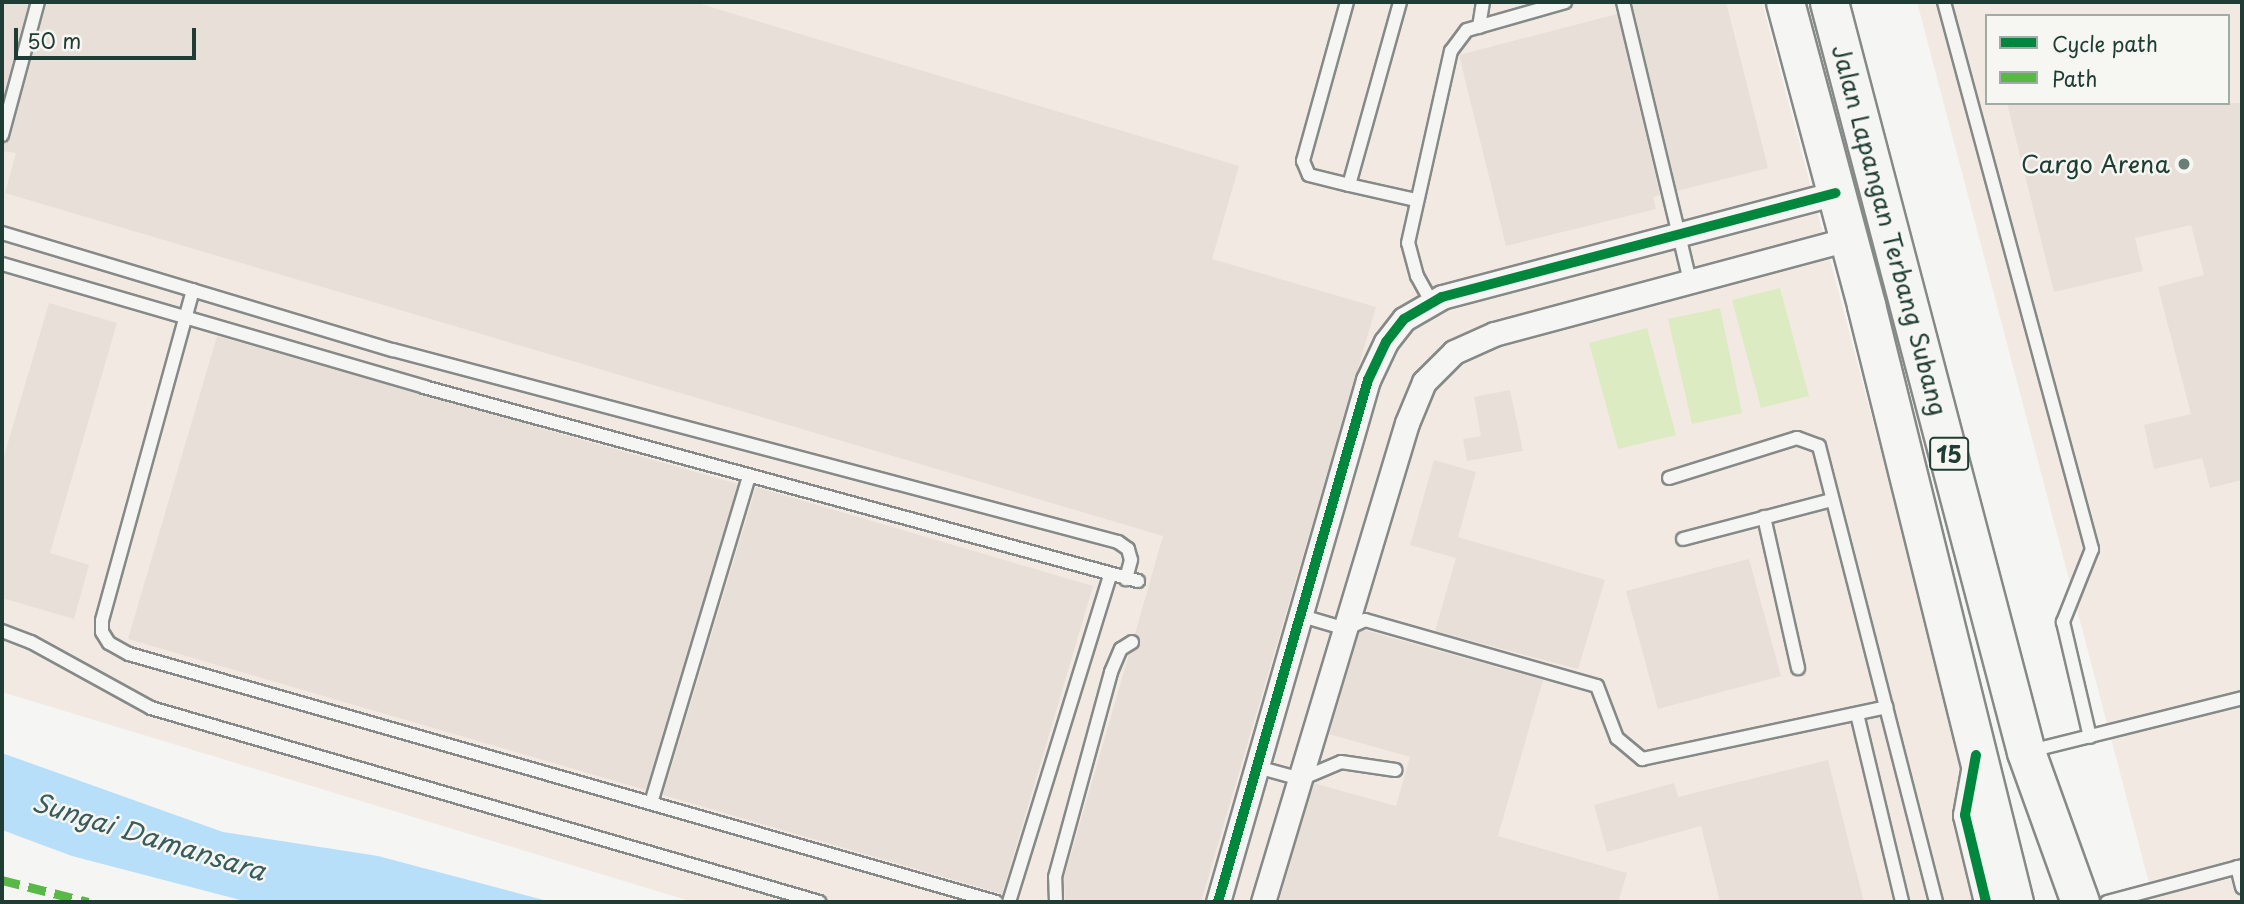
<!DOCTYPE html>
<style>
body{margin:0}
#map{position:relative;width:2244px;height:904px;overflow:hidden;background:#f5f5f3;font-family:"Playpen Sans",sans-serif}
div>[style]{position:absolute}
[style*='--x']{left:calc(var(--x)*1px);top:calc(var(--y)*1px);width:calc(var(--w)*1px);rotate:calc(var(--a)*1deg)}
.built>*{inset:0;background:#f2eae2}
.green>*{inset:0;background:#dcebc2}
.water>*{inset:0;background:#b8dffa}
.building>*{inset:0;background:#e8dfd8}
.roads{filter:drop-shadow(2px 0 #858a88) drop-shadow(-2px 0 #858a88) drop-shadow(0 2px #858a88) drop-shadow(0 -2px #858a88)}
.service>*{height:12px;margin:-6px;padding:0 6px;transform-origin:6px;border-radius:6px;background:#f5f5f3}
.minor>*{height:23px;margin:-11.5px;padding:0 11.5px;transform-origin:11.5px;border-radius:11.5px;background:#f5f5f3}
.primary>*{height:37px;margin:-18.5px;padding:0 18.5px;transform-origin:18.5px;border-radius:18.5px;background:#f5f5f3}
.quiet>*{height:9px;margin-top:-4.5px;transform-origin:0;background:repeating-linear-gradient(90deg,#58b947 0 18px,transparent 0 27px)}
.cycleway>*{height:10px;margin:-5px;padding:0 5px;transform-origin:5px;border-radius:5px;background:#00873e}
.dots>*{width:19px;height:19px;translate:-50% -50%;box-sizing:border-box;border:4px solid #f6f6f2;border-radius:50%}
span{translate:-50% -50%;white-space:nowrap;text-align:center;line-height:1.15;-webkit-text-stroke:5px #f6f6f2;paint-order:stroke}
.shield-label span{padding:2px 5px;background:#f6f6f2;border:2px solid;border-radius:5px;-webkit-text-stroke-width:0}
.shield-label{font-size:23px;color:#1f3d34;font-weight:700}
.poi-label{font-size:24px;color:#1f3d34}
.right{translate:-100% -50%;text-align:right}
.street-label{font-size:24px;color:#1f3d34}
.water-label{font-size:26px;color:#385b5c;font-style:italic}
.frame{position:absolute;inset:0;border:4px solid #1f3d34;pointer-events:none}
.legend{position:absolute;left:1985px;top:14px;width:245px;height:91px;box-sizing:border-box;background:#f6f6f2;border:2px solid #a0aca6;margin:0;padding:9px 12px;list-style:none;font-size:21px;color:#1f3d34}
.legend li{display:flex;align-items:center;gap:14px;height:35px}
.legend b{width:35px;border:2px solid #a0aca6}
.scale{position:absolute;left:14px;top:28px;width:182px;height:32px;box-sizing:border-box;border:4px solid #1f3d34;border-top:0;padding-left:9px;font-size:21px;line-height:24px;white-space:nowrap;color:#1f3d34;-webkit-text-stroke:5px #f6f6f2;paint-order:stroke}
</style>
<div id="map">
<div class="built">
<div style="clip-path:polygon(2px 2px,1762px 2px,2000px 902px,693px 902px,2px 692px)"></div>
<div style="clip-path:polygon(evenodd,1917px 2px,2242px 2px,2242px 902px,2154px 902px,1917px 2px,1987px 16px,2228px 16px,2228px 103px,1987px 103px,1987px 16px)"></div>
</div>
<div class="green">
<div style="clip-path:polygon(1780px 288px,1809px 396px,1761px 408px,1732px 300px)"></div>
<div style="clip-path:polygon(1720px 308px,1742px 413px,1692px 424px,1668px 319px)"></div>
<div style="clip-path:polygon(1647px 328px,1676px 435px,1618px 449px,1589px 343px)"></div>
</div>
<div class="water">
<div style="clip-path:polygon(2px 753px,223px 832px,378px 856px,551px 902px,248px 902px,72px 856px,2px 830px)"></div>
</div>
<div class="building">
<div style="clip-path:polygon(2px 2px,29px 2px,2px 102px)"></div>
<div style="clip-path:polygon(47px 2px,694px 2px,1239px 166px,1212px 259px,1376px 307px,1201px 902px,1065px 902px,1064px 878px,1129px 654px,1140px 645px,1135px 634px,1163px 536px,5px 193px,16px 153px,2px 151px,2px 144px,10px 137px)"></div>
<div style="clip-path:polygon(1632px 2px,1726px 2px,1768px 168px,1677px 191px)"></div>
<div style="clip-path:polygon(1617px 14px,1660px 195px,1653px 197px,1656px 209px,1506px 246px,1459px 55px)"></div>
<div style="clip-path:polygon(2007px 103px,2242px 103px,2242px 480px,2210px 488px,2202px 458px,2154px 469px,2144px 425px,2191px 414px,2158px 287px,2204px 275px,2191px 225px,2135px 238px,2143px 271px,2054px 292px)"></div>
<div style="clip-path:polygon(49px 303px,117px 323px,50px 553px,89px 565px,74px 619px,2px 598px,2px 463px)"></div>
<div style="clip-path:polygon(217px 336px,738px 484px,646px 790px,128px 639px)"></div>
<div style="clip-path:polygon(1510px 390px,1523px 451px,1467px 461px,1463px 439px,1481px 436px,1474px 397px)"></div>
<div style="clip-path:polygon(1434px 460px,1476px 472px,1458px 537px,1605px 580px,1578px 669px,1435px 631px,1456px 558px,1410px 545px)"></div>
<div style="clip-path:polygon(756px 487px,1093px 586px,1002px 894px,663px 795px)"></div>
<div style="clip-path:polygon(1749px 559px,1781px 676px,1658px 709px,1626px 591px)"></div>
<div style="clip-path:polygon(1364px 630px,1543px 680px,1498px 836px,1627px 873px,1618px 902px,1279px 902px,1313px 783px,1396px 806px,1410px 757px,1329px 734px,1359px 633px)"></div>
<div style="clip-path:polygon(1828px 760px,1864px 902px,1720px 902px,1701px 826px,1607px 852px,1594px 805px,1674px 783px,1678px 797px)"></div>
</div>
<div class="roads">
<div class="service">
<div style="--x:1347;--y:2;--w:165;--a:105.5"></div>
<div style="--x:1303;--y:161;--w:15;--a:67"></div>
<div style="--x:1309;--y:175;--w:41;--a:14"></div>
<div style="--x:1349;--y:185;--w:190;--a:-74.4"></div>
<div style="--x:1623;--y:2;--w:288;--a:76.5"></div>
<div style="--x:1944;--y:2;--w:567;--a:74.86"></div>
<div style="--x:2092;--y:549;--w:79;--a:111.7"></div>
<div style="--x:2063;--y:622;--w:118;--a:76.8"></div>
<div style="--x:1479;--y:27;--w:25;--a:-81"></div>
<div style="--x:2;--y:135;--w:138;--a:-74.9"></div>
<div style="--x:1349;--y:185;--w:69;--a:12.6"></div>
<div style="--x:2;--y:233;--w:408;--a:16.7"></div>
<div style="--x:393;--y:350;--w:750;--a:14.83"></div>
<div style="--x:1118;--y:542;--w:12;--a:35"></div>
<div style="--x:1128;--y:549;--w:11;--a:75"></div>
<div style="--x:1131;--y:560;--w:20;--a:105"></div>
<div style="--x:2;--y:264;--w:440;--a:16.2"></div>
<div style="--x:424;--y:387;--w:740;--a:15.2"></div>
<div style="--x:193;--y:290;--w:343;--a:105.4"></div>
<div style="--x:102;--y:621;--w:11;--a:90"></div>
<div style="--x:102;--y:632;--w:13;--a:58"></div>
<div style="--x:109;--y:643;--w:23;--a:29"></div>
<div style="--x:129;--y:654;--w:902;--a:15.96"></div>
<div style="--x:1432;--y:303;--w:31;--a:-119"></div>
<div style="--x:1417;--y:276;--w:34;--a:-105"></div>
<div style="--x:1408;--y:243;--w:197;--a:-77.4"></div>
<div style="--x:1451;--y:51;--w:26;--a:-53"></div>
<div style="--x:1467;--y:30;--w:102;--a:-15.9"></div>
<div style="--x:1669;--y:478;--w:134;--a:-17.4"></div>
<div style="--x:1797;--y:438;--w:23;--a:20"></div>
<div style="--x:1819;--y:446;--w:471;--a:75.6"></div>
<div style="--x:1764;--y:517;--w:155;--a:77.3"></div>
<div style="--x:1683;--y:539;--w:154;--a:-14.7"></div>
<div style="--x:1302;--y:616;--w:46;--a:16.5"></div>
<div style="--x:1346;--y:629;--w:21;--a:-25"></div>
<div style="--x:1365;--y:620;--w:241;--a:15.9"></div>
<div style="--x:1597;--y:686;--w:56;--a:69"></div>
<div style="--x:1617;--y:738;--w:33;--a:40"></div>
<div style="--x:1642;--y:759;--w:250;--a:-12"></div>
<div style="--x:2;--y:631;--w:31;--a:21"></div>
<div style="--x:31;--y:642;--w:137;--a:28.8"></div>
<div style="--x:151;--y:708;--w:696;--a:16.19"></div>
<div style="--x:1857;--y:714;--w:193;--a:76.5"></div>
<div style="--x:2030;--y:751;--w:219;--a:-14"></div>
<div style="--x:1257;--y:767;--w:46;--a:15.3"></div>
<div style="--x:1301;--y:779;--w:43;--a:-23"></div>
<div style="--x:1341;--y:762;--w:55;--a:8.4"></div>
<div style="--x:651;--y:803;--w:341;--a:-73.3"></div>
<div style="--x:2237;--y:867;--w:21;--a:76"></div>
<div style="--x:1009;--y:902;--w:342;--a:-72.8"></div>
<div style="--x:1056;--y:902;--w:25;--a:-92"></div>
<div style="--x:1055;--y:877;--w:213;--a:-74.7"></div>
<div style="--x:1111;--y:672;--w:25;--a:-67"></div>
<div style="--x:1121;--y:649;--w:13;--a:-32"></div>
<div style="--x:2107;--y:902;--w:140;--a:-14.9"></div>
</div>
<div class="minor">
<div style="--x:1975;--y:759;--w:57;--a:100.1"></div>
<div style="--x:1965;--y:815;--w:89;--a:76.4"></div>
<div style="--x:1218;--y:902;--w:543;--a:-73.97"></div>
<div style="--x:1368;--y:380;--w:42;--a:-64.7"></div>
<div style="--x:1386;--y:342;--w:29;--a:-52"></div>
<div style="--x:1404;--y:319;--w:44;--a:-30.1"></div>
<div style="--x:1442;--y:297;--w:407;--a:-14.8"></div>
<div style="--x:1263;--y:902;--w:500;--a:-73.27"></div>
<div style="--x:1407;--y:423;--w:44;--a:-67.5"></div>
<div style="--x:1424;--y:382;--w:42;--a:-45"></div>
<div style="--x:1454;--y:352;--w:44;--a:-24.2"></div>
<div style="--x:1494;--y:334;--w:367;--a:-15"></div>
</div>
<div class="primary">
<div style="--x:1785;--y:2;--w:314;--a:75"></div>
<div style="--x:1866;--y:305;--w:615;--a:76.08"></div>
<div style="--x:1829;--y:2;--w:775;--a:75.28"></div>
<div style="--x:2026;--y:752;--w:159;--a:70.2"></div>
</div>
</div>
<div class="quiet">
<div style="--x:2;--y:880;--w:89;--a:14.3"></div>
</div>
<div class="cycleway">
<div style="--x:1976;--y:755;--w:61;--a:100.4"></div>
<div style="--x:1965;--y:815;--w:89;--a:76.4"></div>
<div style="--x:1218;--y:902;--w:543;--a:-73.97"></div>
<div style="--x:1368;--y:380;--w:42;--a:-64.7"></div>
<div style="--x:1386;--y:342;--w:29;--a:-52"></div>
<div style="--x:1404;--y:319;--w:44;--a:-30.1"></div>
<div style="--x:1442;--y:297;--w:407;--a:-14.8"></div>
</div>
<div class="dots">
<div style="left:2184px;top:164px;background:#6a7d77"></div>
</div>
<div class="shield-label">
<span style="left:1949px;top:454px">15</span>
</div>
<div class="poi-label">
<span class="right" style="left:2170px;top:164px">Cargo Arena</span>
</div>
<div class="street-label">
<span style="left:1890px;top:230px;rotate:75deg">Jalan Lapangan Terbang Subang</span>
</div>
<div class="water-label">
<span style="left:149px;top:836px;rotate:17deg">Sungai Damansara</span>
</div>
<div class="frame"></div>
<ul class="legend">
<li><b style="height:9px;background:#00873e"></b>Cycle path</li>
<li><b style="height:9px;background:#58b947"></b>Path</li>
</ul>
<div class="scale">50 m</div>
</div>
